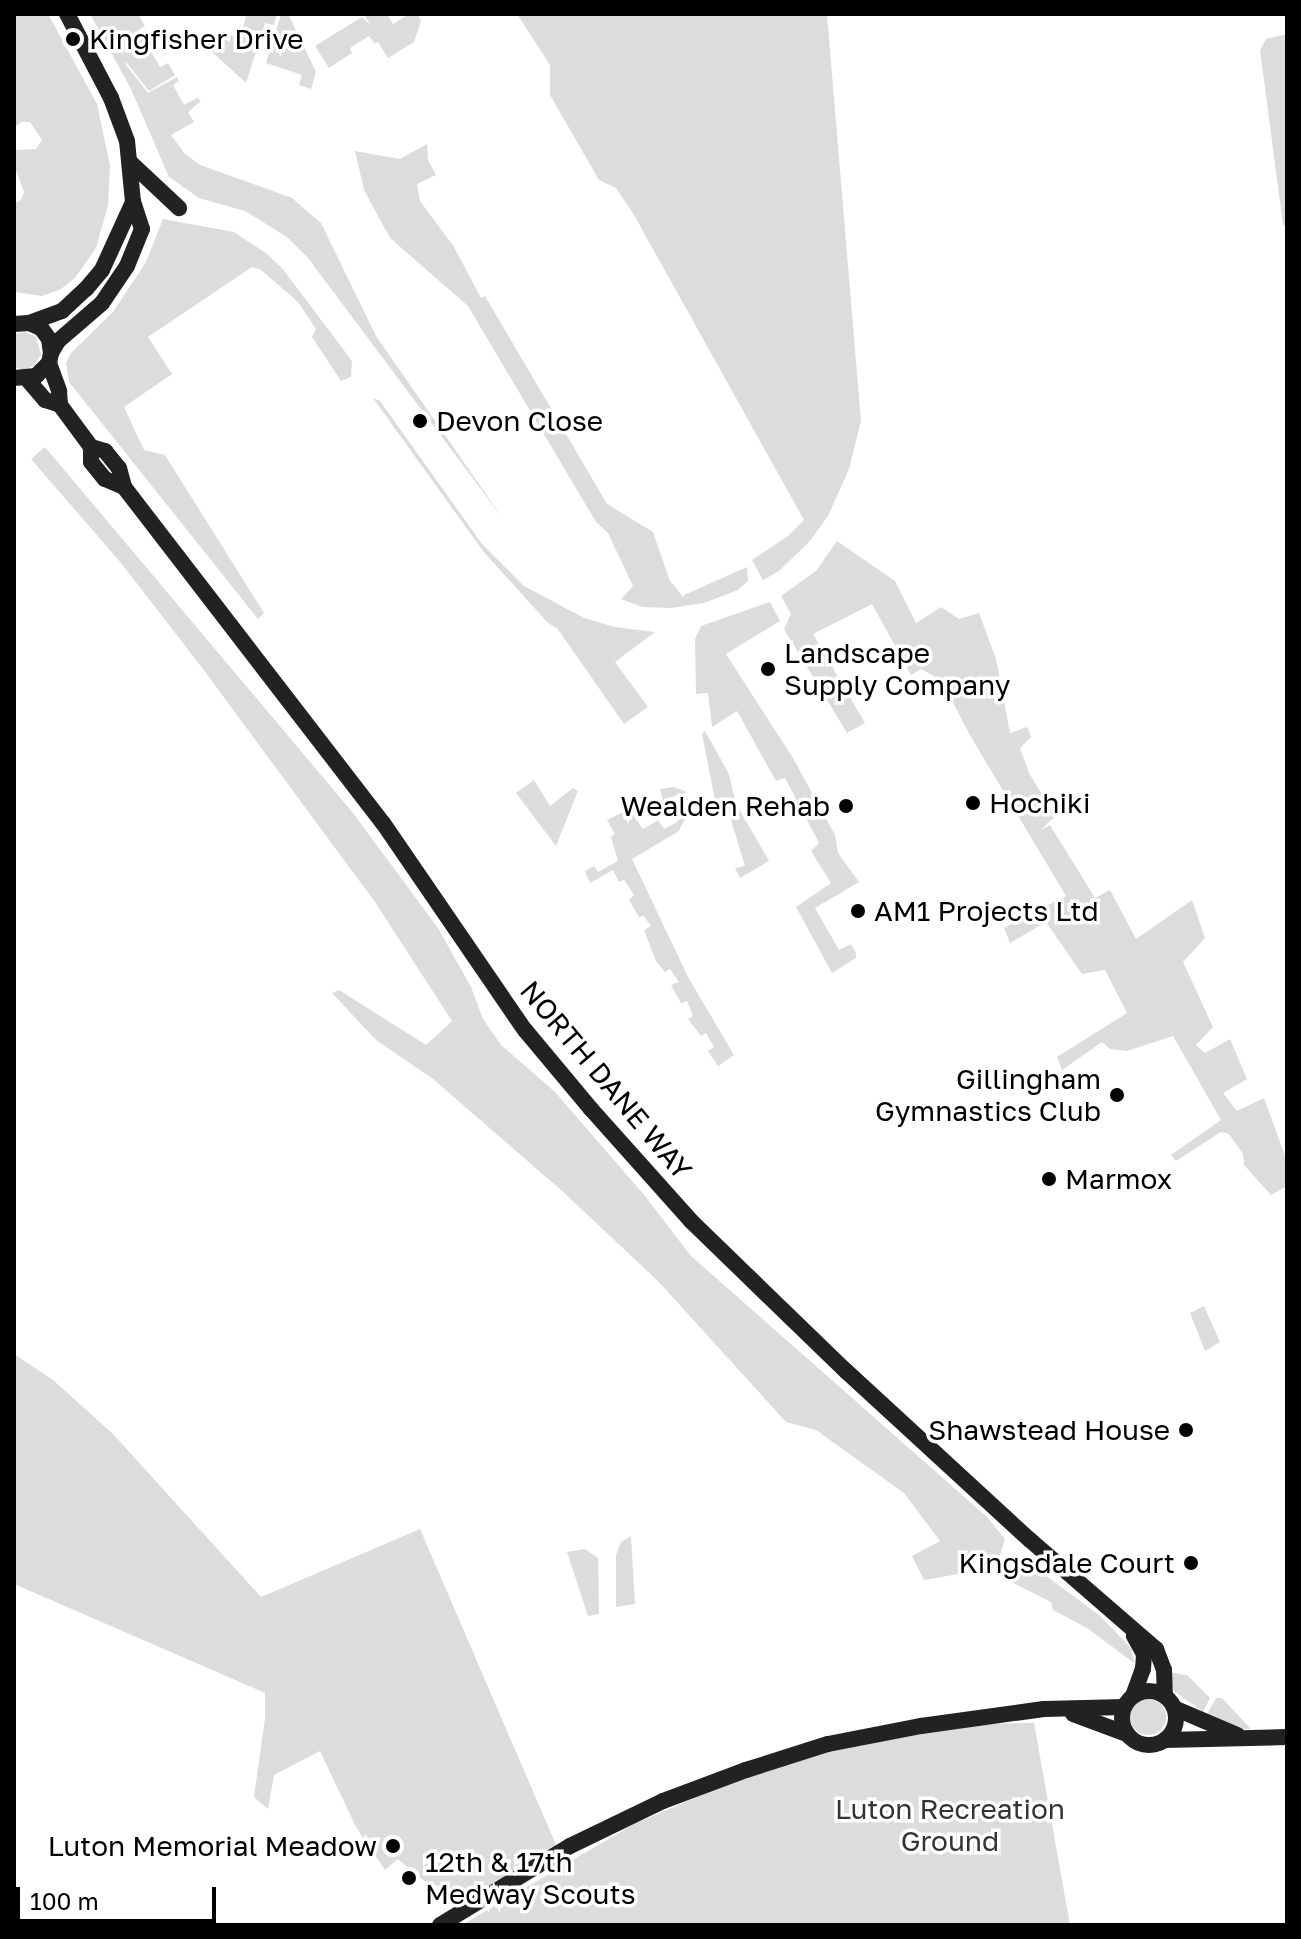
<!DOCTYPE html>
<style>
body{margin:0}
#map{position:relative;width:1301px;height:1939px;overflow:hidden;background:#fff;font-family:"Golos Text",sans-serif}
div>[style]{position:absolute}
[style*='--x']{left:calc(var(--x)*1px);top:calc(var(--y)*1px);width:calc(var(--w)*1px);rotate:calc(var(--a)*1deg)}
.green>*{inset:0;background:#dcdcdc}
.round{border-radius:50%}
.secondary>*{height:16px;margin:-8px;padding:0 8px;transform-origin:8px;border-radius:8px;background:#222}
.secondary>.ring{margin:-8px;padding:0;box-sizing:content-box;background:none;border:16px solid #222;border-radius:50%}
.dots>*{width:22px;height:22px;translate:-50% -50%;box-sizing:border-box;border:4px solid #fff;border-radius:50%}
span{translate:-50% -50%;white-space:nowrap;text-align:center;line-height:1.15;-webkit-text-stroke:7px #fff;paint-order:stroke}
.poi-label{font-size:28px;color:#000}
.left{translate:0 -50%;text-align:left}
.right{translate:-100% -50%;text-align:right}
.street-label{font-size:28px;color:#000}
.park-label{font-size:28px;color:#333}
.frame{position:absolute;inset:0;border:16px solid #000;pointer-events:none}
.scale{position:absolute;left:16px;top:1887px;width:200px;height:36px;box-sizing:border-box;border:4px solid #000;border-top:0;padding-left:10px;font-size:24px;line-height:28px;white-space:nowrap;color:#000;-webkit-text-stroke:6px #fff;paint-order:stroke}
</style>
<div id="map">
<div class="green">
<div style="clip-path:polygon(14px 14px,48px 14px,97px 104px,110px 165px,108px 205px,96px 248px,75px 278px,61px 289px,42px 296px,14px 292px,14px 204px,21px 200px,24px 192px,14px 165px,14px 150px,36px 149px,42px 140px,30px 122px,21px 122px,14px 128px)"></div>
<div style="clip-path:polygon(90px 14px,138px 14px,145px 26px,138px 30px,160px 67px,168px 63px,175px 75px,149px 91px,126px 62px,126px 65px,148px 93px,177px 77px,179px 81px,173px 85px,184px 105px,197px 98px,201px 101px,188px 112px,194px 122px,171px 135px,185px 154px,200px 165px,292px 198px,321px 223px,376px 336px,504px 520px,308px 258px,287px 237px,245px 211px,199px 198px,169px 177px,131px 89px)"></div>
<div style="clip-path:polygon(237px 14px,277px 14px,274px 25px,265px 23px,246px 83px,211px 51px,217px 32px,240px 38px,246px 17px)"></div>
<div style="clip-path:polygon(281px 14px,288px 14px,316px 72px,311px 89px,299px 85px,302px 75px,266px 63px)"></div>
<div style="clip-path:polygon(364px 14px,387px 14px,393px 24px,409px 14px,417px 14px,421px 21px,414px 42px,388px 58px,378px 42px,374px 43px,369px 36px,350px 48px,352px 53px,329px 68px,315px 46px,362px 17px,370px 25px)"></div>
<div style="clip-path:polygon(517px 14px,827px 14px,861px 421px,849px 469px,828px 516px,810px 541px,779px 571px,763px 580px,752px 560px,788px 536px,804px 520px,634px 215px,616px 188px,599px 180px,550px 95px,550px 65px)"></div>
<div style="clip-path:polygon(1287px 34px,1287px 226px,1283px 225px,1260px 50px,1266px 39px)"></div>
<div style="clip-path:polygon(427px 144px,428px 160px,436px 175px,417px 184px,420px 201px,454px 247px,481px 298px,485px 296px,607px 504px,653px 532px,670px 581px,684px 598px,684px 595px,747px 567px,748px 581px,738px 590px,704px 603px,671px 608px,642px 607px,621px 599px,633px 586px,608px 533px,596px 522px,468px 306px,390px 238px,364px 190px,355px 151px,400px 159px)"></div>
<div style="clip-path:polygon(163px 219px,234px 232px,267px 254px,282px 268px,352px 361px,351px 377px,341px 381px,312px 337px,316px 329px,298px 302px,261px 270px,252px 267px,148px 337px,172px 374px,124px 407px,144px 450px,165px 455px,264px 613px,258px 619px,69px 382px,66px 363px,71px 353px,113px 312px,146px 262px)"></div>
<div style="clip-path:polygon(25px 332px,36px 337px,41px 354px,35px 365px,24px 370px,14px 367px,14px 334px)"></div>
<div style="clip-path:polygon(373px 398px,380px 401px,482px 544px,524px 586px,584px 618px,615px 627px,655px 632px,615px 662px,648px 707px,624px 724px,557px 628px,548px 623px,483px 551px)"></div>
<div style="clip-path:polygon(45px 447px,353px 813px,438px 928px,471px 987px,483px 1019px,501px 1045px,555px 1092px,645px 1196px,691px 1256px,987px 1517px,1005px 1539px,999px 1558px,986px 1569px,974px 1559px,964px 1573px,924px 1580px,912px 1556px,940px 1541px,904px 1493px,816px 1430px,786px 1422px,658px 1281px,561px 1190px,433px 1079px,376px 1040px,332px 993px,339px 990px,426px 1045px,452px 1021px,375px 902px,200px 665px,121px 563px,31px 459px)"></div>
<div style="clip-path:polygon(837px 541px,895px 581px,916px 623px,941px 607px,959px 619px,979px 613px,996px 659px,1010px 733px,1027px 727px,1031px 737px,1020px 748px,1029px 773px,1055px 816px,1041px 830px,1050px 825px,1095px 898px,1110px 890px,1136px 939px,1192px 900px,1205px 938px,1183px 962px,1213px 1027px,1196px 1045px,1205px 1053px,1230px 1039px,1247px 1079px,1223px 1093px,1237px 1111px,1264px 1098px,1287px 1161px,1287px 1186px,1271px 1195px,1244px 1165px,1243px 1154px,1229px 1134px,1221px 1132px,1176px 1161px,1171px 1155px,1221px 1120px,1173px 1036px,1127px 1051px,1110px 1049px,1102px 1042px,1062px 1070px,1057px 1057px,1127px 1013px,1105px 970px,1082px 974px,1046px 922px,1010px 943px,1004px 928px,1066px 896px,971px 737px,941px 680px,921px 669px,911px 675px,872px 604px,813px 634px,865px 723px,847px 733px,784px 629px,791px 614px,781px 596px,816px 571px)"></div>
<div style="clip-path:polygon(770px 602px,780px 621px,726px 654px,793px 758px,835px 835px,838px 853px,859px 882px,815px 908px,839px 950px,851px 944px,856px 953px,856px 958px,832px 973px,796px 907px,831px 883px,811px 851px,819px 843px,785px 778px,776px 781px,737px 711px,712px 727px,708px 693px,696px 694px,695px 639px,701px 626px)"></div>
<div style="clip-path:polygon(705px 731px,729px 774px,736px 804px,769px 861px,740px 878px,735px 868px,745px 866px,727px 807px,716px 805px,702px 734px)"></div>
<div style="clip-path:polygon(534px 780px,550px 806px,573px 788px,578px 791px,556px 846px,516px 793px)"></div>
<div style="clip-path:polygon(673px 787px,685px 791px,691px 806px,679px 831px,632px 859px,688px 977px,734px 1055px,718px 1066px,708px 1051px,714px 1047px,706px 1033px,701px 1036px,688px 1019px,693px 1016px,687px 1001px,681px 1003px,671px 985px,679px 982px,670px 969px,665px 972px,656px 961px,644px 930px,651px 926px,644px 916px,639px 917px,629px 900px,634px 895px,624px 880px,619px 882px,613px 870px,590px 883px,585px 871px,594px 866px,598px 872px,618px 861px,611px 837px,615px 834px,607px 820px,629px 809px,643px 829px,658px 820px,664px 829px,677px 822px,686px 812px,677px 795px,663px 801px,660px 789px)"></div>
<div style="clip-path:polygon(1204px 1306px,1220px 1342px,1205px 1351px,1190px 1313px)"></div>
<div style="clip-path:polygon(14px 1354px,53px 1380px,112px 1433px,261px 1597px,420px 1529px,557px 1847px,456px 1910px,437px 1885px,430px 1886px,398px 1859px,385px 1870px,356px 1827px,320px 1751px,274px 1775px,268px 1809px,254px 1797px,265px 1718px,265px 1693px,14px 1584px)"></div>
<div style="clip-path:polygon(631px 1536px,635px 1604px,616px 1607px,616px 1555px,621px 1542px)"></div>
<div style="clip-path:polygon(585px 1549px,598px 1558px,599px 1614px,588px 1616px,567px 1552px)"></div>
<div style="clip-path:polygon(1030px 1564px,1099px 1615px,1131px 1648px,1134px 1663px,1087px 1628px,1053px 1610px,1051px 1602px,1001px 1577px,1017px 1565px)"></div>
<div style="clip-path:polygon(1167px 1672px,1187px 1675px,1210px 1698px,1203px 1712px,1174px 1691px)"></div>
<div style="clip-path:polygon(1216px 1698px,1222px 1698px,1251px 1729px,1238px 1729px,1207px 1714px)"></div>
<div class="round" style="left:1130px;top:1699px;width:36px;height:36px"></div>
<div style="clip-path:polygon(1034px 1723px,1070px 1925px,462px 1925px,634px 1824px,737px 1780px,841px 1747px,959px 1724px)"></div>
</div>
<div class="secondary">
<div style="--x:131;--y:163;--w:66;--a:43.2"></div>
<div style="--x:29;--y:323;--w:35;--a:-20"></div>
<div style="--x:62;--y:311;--w:33;--a:-43"></div>
<div style="--x:86;--y:289;--w:25;--a:-50"></div>
<div style="--x:102;--y:270;--w:75;--a:-65.5"></div>
<div style="--x:14;--y:324;--w:15;--a:-4"></div>
<div style="--x:29;--y:323;--w:13;--a:23"></div>
<div style="--x:41;--y:328;--w:14;--a:54"></div>
<div style="--x:49;--y:339;--w:14;--a:82"></div>
<div style="--x:51;--y:353;--w:10;--a:101"></div>
<div style="--x:49;--y:363;--w:18;--a:135"></div>
<div style="--x:36;--y:376;--w:22;--a:175"></div>
<div style="--x:51;--y:353;--w:14;--a:-60"></div>
<div style="--x:58;--y:341;--w:58;--a:-40.8"></div>
<div style="--x:102;--y:303;--w:45;--a:-56"></div>
<div style="--x:127;--y:266;--w:40;--a:-68"></div>
<div style="--x:142;--y:229;--w:28;--a:-108"></div>
<div style="--x:133;--y:202;--w:61;--a:-95.6"></div>
<div style="--x:127;--y:141;--w:46;--a:-110.4"></div>
<div style="--x:111;--y:98;--w:95;--a:-117.6"></div>
<div style="--x:49;--y:363;--w:30;--a:70"></div>
<div style="--x:59;--y:391;--w:14;--a:86"></div>
<div style="--x:27;--y:379;--w:28;--a:49"></div>
<div style="--x:45;--y:400;--w:16;--a:18"></div>
<div style="--x:60;--y:405;--w:52;--a:53.6"></div>
<div style="--x:91;--y:447;--w:15;--a:16"></div>
<div style="--x:105;--y:451;--w:22;--a:51"></div>
<div style="--x:119;--y:468;--w:20;--a:75"></div>
<div style="--x:124;--y:487;--w:424;--a:52.4"></div>
<div style="--x:383;--y:823;--w:251;--a:55.6"></div>
<div style="--x:525;--y:1030;--w:103;--a:50.1"></div>
<div style="--x:591;--y:1109;--w:150;--a:48.2"></div>
<div style="--x:691;--y:1221;--w:216;--a:44.1"></div>
<div style="--x:846;--y:1371;--w:250;--a:42.6"></div>
<div style="--x:1030;--y:1540;--w:167;--a:40.9"></div>
<div style="--x:1156;--y:1649;--w:22;--a:69"></div>
<div style="--x:1164;--y:1670;--w:26;--a:88"></div>
<div style="--x:91;--y:447;--w:15;--a:90"></div>
<div style="--x:91;--y:462;--w:22;--a:51"></div>
<div style="--x:105;--y:479;--w:21;--a:23"></div>
<div class="ring" style="left:1122px;top:1691px;width:38px;height:38px"></div>
<div style="--x:1133;--y:1696;--w:29;--a:-70"></div>
<div style="--x:1143;--y:1669;--w:15;--a:-86"></div>
<div style="--x:1144;--y:1654;--w:21;--a:-119"></div>
<div style="--x:1174;--y:1708;--w:69;--a:23.2"></div>
<div style="--x:1073;--y:1714;--w:58;--a:20.3"></div>
<div style="--x:1165;--y:1740;--w:122;--a:-1.4"></div>
<div style="--x:440;--y:1925;--w:152;--a:-31.3"></div>
<div style="--x:570;--y:1846;--w:103;--a:-25.8"></div>
<div style="--x:663;--y:1801;--w:89;--a:-20.5"></div>
<div style="--x:746;--y:1770;--w:86;--a:-17.6"></div>
<div style="--x:828;--y:1744;--w:95;--a:-11"></div>
<div style="--x:921;--y:1726;--w:124;--a:-7.9"></div>
<div style="--x:1044;--y:1709;--w:80;--a:-1.4"></div>
</div>
<div class="dots">
<div style="left:73px;top:39px;background:#000"></div>
<div style="left:420px;top:421px;background:#000"></div>
<div style="left:768px;top:669px;background:#000"></div>
<div style="left:973px;top:803px;background:#000"></div>
<div style="left:846px;top:806px;background:#000"></div>
<div style="left:858px;top:911px;background:#000"></div>
<div style="left:1117px;top:1095px;background:#000"></div>
<div style="left:1049px;top:1179px;background:#000"></div>
<div style="left:1186px;top:1430px;background:#000"></div>
<div style="left:1191px;top:1563px;background:#000"></div>
<div style="left:393px;top:1846px;background:#000"></div>
<div style="left:409px;top:1878px;background:#000"></div>
</div>
<div class="poi-label">
<span class="left" style="left:89px;top:39px">Kingfisher Drive</span>
<span class="left" style="left:436px;top:421px">Devon Close</span>
<span class="left" style="left:784px;top:669px">Landscape<br>Supply Company</span>
<span class="left" style="left:989px;top:803px">Hochiki</span>
<span class="right" style="left:830px;top:806px">Wealden Rehab</span>
<span class="left" style="left:874px;top:911px">AM1 Projects Ltd</span>
<span class="right" style="left:1101px;top:1095px">Gillingham<br>Gymnastics Club</span>
<span class="left" style="left:1065px;top:1179px">Marmox</span>
<span class="right" style="left:1170px;top:1430px">Shawstead House</span>
<span class="right" style="left:1175px;top:1563px">Kingsdale Court</span>
<span class="right" style="left:377px;top:1846px">Luton Memorial Meadow</span>
<span class="left" style="left:425px;top:1878px">12th &amp; 17th<br>Medway Scouts</span>
</div>
<div class="street-label">
<span style="left:606px;top:1080px;rotate:50deg">NORTH DANE WAY</span>
</div>
<div class="park-label">
<span style="left:950px;top:1825px">Luton Recreation<br>Ground</span>
</div>
<div class="frame"></div>
<div class="scale">100 m</div>
</div>
